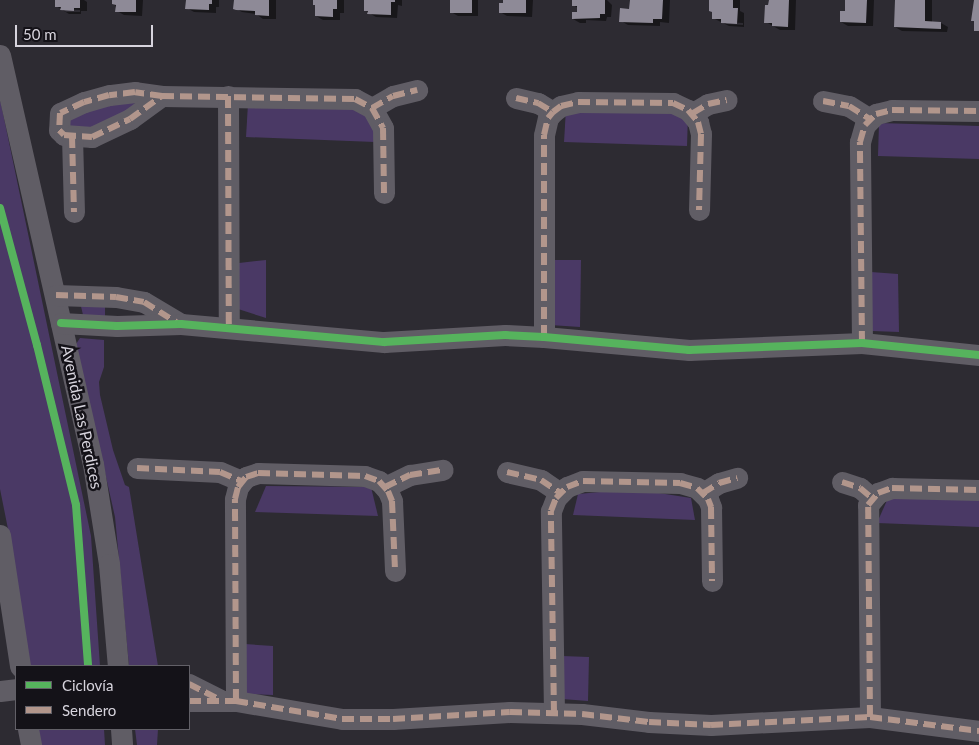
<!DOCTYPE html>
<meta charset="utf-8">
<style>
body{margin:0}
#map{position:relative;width:979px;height:745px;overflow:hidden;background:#2d2b32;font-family:Lato,sans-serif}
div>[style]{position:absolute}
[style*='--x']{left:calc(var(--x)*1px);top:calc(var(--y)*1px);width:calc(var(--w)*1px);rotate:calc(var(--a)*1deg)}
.green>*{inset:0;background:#4a3965}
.shadow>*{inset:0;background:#0007}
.building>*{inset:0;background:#8e8a97}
.minor>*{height:21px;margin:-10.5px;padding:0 10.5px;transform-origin:10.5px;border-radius:10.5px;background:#605d65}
.quiet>*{height:6px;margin-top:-3px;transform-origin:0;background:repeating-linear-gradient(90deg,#b2968c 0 12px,transparent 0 18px)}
.cycleway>*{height:8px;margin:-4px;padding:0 4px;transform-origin:4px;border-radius:4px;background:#56b35d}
span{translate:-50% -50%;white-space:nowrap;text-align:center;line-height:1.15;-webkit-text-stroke:5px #141218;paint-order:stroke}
.street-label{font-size:16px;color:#d7d4dd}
.legend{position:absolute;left:15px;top:665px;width:175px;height:65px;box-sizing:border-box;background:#141218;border:1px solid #626067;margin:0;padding:6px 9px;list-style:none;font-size:15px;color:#d7d4dd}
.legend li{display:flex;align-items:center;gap:10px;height:25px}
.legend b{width:25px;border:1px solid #626067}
.scale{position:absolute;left:15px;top:25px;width:138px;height:22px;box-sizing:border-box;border:2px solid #d7d4dd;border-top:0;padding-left:6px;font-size:15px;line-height:18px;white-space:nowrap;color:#d7d4dd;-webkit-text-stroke:4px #141218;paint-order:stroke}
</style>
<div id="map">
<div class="green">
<div style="clip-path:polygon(0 99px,91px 536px,100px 666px,20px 666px,12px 549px,0 489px)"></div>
<div style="clip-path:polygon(132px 99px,137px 107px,110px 125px,73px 133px,66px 117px)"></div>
<div style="clip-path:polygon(248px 104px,357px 109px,372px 121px,375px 142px,246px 137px)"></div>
<div style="clip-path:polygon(566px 109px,688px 114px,687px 146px,564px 142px)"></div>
<div style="clip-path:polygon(879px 123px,979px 126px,979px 159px,878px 156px)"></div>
<div style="clip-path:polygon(266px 260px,266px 318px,235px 308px,239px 263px)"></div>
<div style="clip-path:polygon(552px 260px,581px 260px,580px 327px,550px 325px)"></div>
<div style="clip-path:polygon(871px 272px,898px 274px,899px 332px,872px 331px)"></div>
<div style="clip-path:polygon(105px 298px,105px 316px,83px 315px,80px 302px)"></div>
<div style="clip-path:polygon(80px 338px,104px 340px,104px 367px,99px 382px,100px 395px,113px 450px,125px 485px,129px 487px,158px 666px,129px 666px,115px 517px,76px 344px)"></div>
<div style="clip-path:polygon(266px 486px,371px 487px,378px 516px,255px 512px)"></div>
<div style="clip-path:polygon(633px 489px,691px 498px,695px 520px,573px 515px,578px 494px)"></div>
<div style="clip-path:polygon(888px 498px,979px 500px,979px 527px,877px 523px)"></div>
<div style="clip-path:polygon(245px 644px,273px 646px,273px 695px,244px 694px)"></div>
<div style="clip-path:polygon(562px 656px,589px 657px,588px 701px,562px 699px)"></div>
<div style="clip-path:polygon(24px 729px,104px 729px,105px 745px,25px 745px)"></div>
<div style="clip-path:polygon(135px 729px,158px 729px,157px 745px,137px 745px)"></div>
</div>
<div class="shadow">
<div style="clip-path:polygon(evenodd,55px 0,84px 0,87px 2px,87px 11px,81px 11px,81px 14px,69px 14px,56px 6px,55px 0,63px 9px,80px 10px,80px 12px,66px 12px,63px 9px)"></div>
<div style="clip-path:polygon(113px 0,143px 0,142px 16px,124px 15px,117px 11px)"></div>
<div style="clip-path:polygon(187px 0,219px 0,219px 7px,216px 7px,216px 13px,194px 12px,187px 8px)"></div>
<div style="clip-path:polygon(235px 0,276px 0,276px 19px,263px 19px,256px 14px,242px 12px,235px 8px)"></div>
<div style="clip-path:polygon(315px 0,344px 0,344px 13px,340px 13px,340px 20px,323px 20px,316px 16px)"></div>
<div style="clip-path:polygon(369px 0,402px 0,402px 6px,398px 5px,397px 18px,376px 17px,369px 13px,365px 10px)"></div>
<div style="clip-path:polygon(451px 0,478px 0,478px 16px,458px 16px,451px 12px)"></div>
<div style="clip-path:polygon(505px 0,533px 0,532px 17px,507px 16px,500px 12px)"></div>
<div style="clip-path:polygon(574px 0,607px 0,612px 5px,611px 17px,607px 17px,606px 21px,586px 20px,586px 23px,580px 23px,573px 19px,578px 13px,578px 8px,573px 5px)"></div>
<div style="clip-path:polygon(631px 0,670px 0,669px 23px,660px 22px,660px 26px,628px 25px,621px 21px,631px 10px)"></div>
<div style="clip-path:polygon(evenodd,710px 0,740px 0,740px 11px,744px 13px,744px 27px,729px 26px,713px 18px,710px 0,724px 22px,743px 23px,743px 25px,727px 24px,724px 22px)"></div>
<div style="clip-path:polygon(770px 0,796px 0,795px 30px,780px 30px,766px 22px)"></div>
<div style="clip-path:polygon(846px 0,874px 0,873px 26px,848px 26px,841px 22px,846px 13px)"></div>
<div style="clip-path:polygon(896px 0,932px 0,932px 23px,941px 23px,948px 27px,947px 32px,902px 31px,895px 27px)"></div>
</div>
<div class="building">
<div style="clip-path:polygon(55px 0,80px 0,80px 8px,74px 8px,74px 11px,60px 10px,61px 7px,55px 7px)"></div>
<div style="clip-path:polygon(112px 0,136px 0,136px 12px,115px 12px,116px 5px,112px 4px)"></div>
<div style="clip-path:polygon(186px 0,212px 0,212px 4px,209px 4px,209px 10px,185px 9px)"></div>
<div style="clip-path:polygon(234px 0,269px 0,269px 16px,255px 15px,255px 11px,236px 10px,233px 9px)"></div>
<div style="clip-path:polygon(313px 0,337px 0,337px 9px,333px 9px,333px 17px,315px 16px,315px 5px,313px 5px)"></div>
<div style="clip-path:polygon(364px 0,395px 0,395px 2px,391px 2px,391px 15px,367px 14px,368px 11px,364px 11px)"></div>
<div style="clip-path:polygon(450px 0,472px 0,472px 13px,450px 13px)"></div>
<div style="clip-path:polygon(503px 0,526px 0,526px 13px,499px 13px,499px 3px,503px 3px)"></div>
<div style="clip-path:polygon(572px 0,605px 0,605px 14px,600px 14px,600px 18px,572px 19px,572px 12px,577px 12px,577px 6px,572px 6px)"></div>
<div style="clip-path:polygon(630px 0,663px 0,662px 19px,653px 19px,653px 23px,619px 22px,620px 8px,629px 9px)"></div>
<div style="clip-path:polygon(709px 0,733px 0,733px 8px,738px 8px,737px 24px,721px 23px,721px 19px,712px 19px,712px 12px,709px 11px)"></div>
<div style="clip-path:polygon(769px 0,789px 0,788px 27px,772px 26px,772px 23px,764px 23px,765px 5px,768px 5px)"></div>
<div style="clip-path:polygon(845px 0,867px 0,866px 23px,840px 22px,840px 11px,845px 11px)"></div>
<div style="clip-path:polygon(895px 0,925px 0,925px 21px,941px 22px,941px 29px,894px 27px)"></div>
<div style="clip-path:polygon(974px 0,979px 0,979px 31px,974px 31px,974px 21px,971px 21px)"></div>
</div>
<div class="minor">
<div style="--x:0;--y:55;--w:419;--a:77.2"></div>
<div style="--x:93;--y:464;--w:101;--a:80.9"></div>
<div style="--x:109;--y:564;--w:102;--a:85"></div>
<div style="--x:162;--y:96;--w:27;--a:-172"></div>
<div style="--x:135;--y:92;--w:26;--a:173"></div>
<div style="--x:109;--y:95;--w:26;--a:164"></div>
<div style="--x:84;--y:102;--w:26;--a:155"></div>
<div style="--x:60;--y:113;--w:17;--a:93"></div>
<div style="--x:59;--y:130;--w:7;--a:45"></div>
<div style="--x:64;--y:135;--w:28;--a:4"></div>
<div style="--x:92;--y:137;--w:42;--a:-25.3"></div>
<div style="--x:130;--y:119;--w:39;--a:-36"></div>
<div style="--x:162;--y:96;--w:193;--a:0.9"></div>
<div style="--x:355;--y:99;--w:19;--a:28"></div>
<div style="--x:372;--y:108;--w:23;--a:61"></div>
<div style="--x:383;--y:128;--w:65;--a:89.1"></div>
<div style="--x:228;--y:96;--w:231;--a:89.8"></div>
<div style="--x:516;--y:98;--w:23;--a:13"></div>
<div style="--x:538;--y:103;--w:17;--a:31"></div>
<div style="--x:823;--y:101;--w:26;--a:11"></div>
<div style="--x:849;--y:106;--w:25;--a:32"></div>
<div style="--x:372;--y:108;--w:24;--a:-30"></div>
<div style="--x:393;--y:96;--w:25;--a:-14"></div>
<div style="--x:693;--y:113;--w:17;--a:-31"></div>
<div style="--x:708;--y:104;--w:19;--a:-12"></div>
<div style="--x:72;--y:136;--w:76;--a:88.5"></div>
<div style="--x:56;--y:295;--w:60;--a:1.9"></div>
<div style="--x:116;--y:297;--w:28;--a:10"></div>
<div style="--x:144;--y:302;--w:43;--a:30.7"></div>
<div style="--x:61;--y:323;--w:56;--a:3.1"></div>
<div style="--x:117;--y:326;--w:64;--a:-1.8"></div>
<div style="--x:181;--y:324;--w:204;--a:5.1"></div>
<div style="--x:384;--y:342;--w:121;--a:-3.3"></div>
<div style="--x:505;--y:335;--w:39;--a:3"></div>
<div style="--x:544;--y:337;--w:146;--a:5.1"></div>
<div style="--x:689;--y:350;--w:173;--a:-2.3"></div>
<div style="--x:862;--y:343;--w:118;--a:5.9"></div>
<div style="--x:544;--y:337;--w:202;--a:-90"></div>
<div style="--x:544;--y:135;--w:17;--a:-77"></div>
<div style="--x:548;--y:118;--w:8;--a:-50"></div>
<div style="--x:553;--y:112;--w:10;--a:-37"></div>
<div style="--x:561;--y:106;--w:17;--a:-13"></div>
<div style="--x:578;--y:102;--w:95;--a:0.6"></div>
<div style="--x:673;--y:103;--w:17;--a:25"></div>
<div style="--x:688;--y:110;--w:16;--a:50"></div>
<div style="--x:698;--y:122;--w:12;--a:76"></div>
<div style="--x:701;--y:134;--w:76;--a:91.5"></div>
<div style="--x:862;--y:343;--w:201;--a:-90.6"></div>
<div style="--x:860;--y:142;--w:18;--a:-74"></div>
<div style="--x:865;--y:125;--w:16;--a:-45"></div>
<div style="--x:876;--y:114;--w:16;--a:-14"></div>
<div style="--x:892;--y:110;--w:87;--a:0.7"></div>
<div style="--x:137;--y:468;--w:83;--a:2.8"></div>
<div style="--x:220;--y:472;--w:23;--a:23"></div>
<div style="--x:507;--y:472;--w:35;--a:13"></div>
<div style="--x:541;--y:480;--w:23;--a:34"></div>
<div style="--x:842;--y:482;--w:19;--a:18"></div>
<div style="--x:860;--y:488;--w:16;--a:40"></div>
<div style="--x:385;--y:487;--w:28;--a:-26"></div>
<div style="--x:410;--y:475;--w:33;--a:-9"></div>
<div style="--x:703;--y:493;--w:19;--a:-32"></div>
<div style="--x:719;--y:483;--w:19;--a:-16"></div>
<div style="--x:0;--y:535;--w:133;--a:81.3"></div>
<div style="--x:189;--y:684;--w:34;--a:27"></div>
<div style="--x:0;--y:691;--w:16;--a:-7"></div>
<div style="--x:189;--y:701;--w:47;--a:0"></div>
<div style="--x:236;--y:701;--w:108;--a:9.6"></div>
<div style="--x:342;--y:719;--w:51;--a:0"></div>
<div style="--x:393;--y:719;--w:117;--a:-3.4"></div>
<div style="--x:510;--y:712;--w:72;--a:1.6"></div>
<div style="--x:582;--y:714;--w:67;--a:6.8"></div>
<div style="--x:649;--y:722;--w:62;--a:2.8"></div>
<div style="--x:711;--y:725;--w:159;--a:-2.9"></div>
<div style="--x:870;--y:717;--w:110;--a:7.3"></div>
<div style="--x:236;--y:701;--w:202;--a:-90.3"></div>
<div style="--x:235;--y:499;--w:12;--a:-76"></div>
<div style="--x:238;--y:487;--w:13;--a:-51"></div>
<div style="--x:246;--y:477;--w:13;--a:-18"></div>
<div style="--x:258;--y:473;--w:107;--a:1.6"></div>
<div style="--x:365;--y:476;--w:15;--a:20"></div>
<div style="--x:379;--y:481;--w:13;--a:48"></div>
<div style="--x:388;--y:491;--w:11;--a:68"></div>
<div style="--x:392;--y:501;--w:70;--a:87.5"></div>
<div style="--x:554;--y:713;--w:202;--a:-90.9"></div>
<div style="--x:551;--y:511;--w:14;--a:-69"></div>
<div style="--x:556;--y:498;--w:16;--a:-45"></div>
<div style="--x:567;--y:487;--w:17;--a:-21"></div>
<div style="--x:583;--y:481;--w:97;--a:1.2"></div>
<div style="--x:680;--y:483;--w:18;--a:16"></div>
<div style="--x:697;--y:488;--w:16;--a:45"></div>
<div style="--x:708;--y:499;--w:9;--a:69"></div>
<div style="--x:711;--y:507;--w:74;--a:89.2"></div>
<div style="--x:870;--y:717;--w:212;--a:-90.5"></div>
<div style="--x:868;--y:505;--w:16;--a:-50"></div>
<div style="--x:878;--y:493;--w:15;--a:-20"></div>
<div style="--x:892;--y:488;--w:87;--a:1.3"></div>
<div style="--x:28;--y:729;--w:16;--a:79"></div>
<div style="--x:121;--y:729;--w:16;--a:86"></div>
</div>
<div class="quiet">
<div style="--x:162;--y:96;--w:27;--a:-172"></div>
<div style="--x:135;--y:92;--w:26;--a:173"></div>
<div style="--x:109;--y:95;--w:26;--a:164"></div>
<div style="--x:84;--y:102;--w:26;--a:155"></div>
<div style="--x:60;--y:113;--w:17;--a:93"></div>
<div style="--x:59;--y:130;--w:7;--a:45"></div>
<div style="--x:64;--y:135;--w:28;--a:4"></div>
<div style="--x:92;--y:137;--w:42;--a:-25.3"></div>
<div style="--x:130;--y:119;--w:39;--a:-36"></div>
<div style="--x:162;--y:96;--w:193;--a:0.9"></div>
<div style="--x:355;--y:99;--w:19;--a:28"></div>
<div style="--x:372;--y:108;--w:23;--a:61"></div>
<div style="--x:383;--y:128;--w:65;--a:89.1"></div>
<div style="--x:228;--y:96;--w:231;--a:89.8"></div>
<div style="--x:516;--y:98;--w:23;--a:13"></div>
<div style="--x:538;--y:103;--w:17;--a:31"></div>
<div style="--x:823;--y:101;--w:26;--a:11"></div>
<div style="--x:849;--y:106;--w:25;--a:32"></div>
<div style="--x:372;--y:108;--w:24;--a:-30"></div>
<div style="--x:393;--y:96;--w:25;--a:-14"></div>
<div style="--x:693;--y:113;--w:17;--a:-31"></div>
<div style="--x:708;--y:104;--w:19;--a:-12"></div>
<div style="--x:72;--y:136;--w:76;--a:88.5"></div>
<div style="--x:56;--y:295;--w:60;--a:1.9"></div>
<div style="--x:116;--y:297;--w:28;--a:10"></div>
<div style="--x:144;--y:302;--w:40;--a:32"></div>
<div style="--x:544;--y:337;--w:202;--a:-90"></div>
<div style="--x:544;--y:135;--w:17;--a:-77"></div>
<div style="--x:548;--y:118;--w:8;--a:-50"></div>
<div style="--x:553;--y:112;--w:10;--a:-37"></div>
<div style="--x:561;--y:106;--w:17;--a:-13"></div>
<div style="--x:578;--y:102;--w:95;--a:0.6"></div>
<div style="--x:673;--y:103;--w:17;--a:25"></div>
<div style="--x:688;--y:110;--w:16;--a:50"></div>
<div style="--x:698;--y:122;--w:12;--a:76"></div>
<div style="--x:701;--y:134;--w:76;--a:91.5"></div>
<div style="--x:862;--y:343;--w:201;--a:-90.6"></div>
<div style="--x:860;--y:142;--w:18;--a:-74"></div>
<div style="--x:865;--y:125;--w:16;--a:-45"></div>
<div style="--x:876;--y:114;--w:16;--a:-14"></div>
<div style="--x:892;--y:110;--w:87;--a:0.7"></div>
<div style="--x:137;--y:468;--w:83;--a:2.8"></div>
<div style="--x:220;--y:472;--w:23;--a:23"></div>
<div style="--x:507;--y:472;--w:35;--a:13"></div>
<div style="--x:541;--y:480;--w:23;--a:34"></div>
<div style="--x:842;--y:482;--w:19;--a:18"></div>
<div style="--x:860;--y:488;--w:16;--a:40"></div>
<div style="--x:385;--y:487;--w:28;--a:-26"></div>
<div style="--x:410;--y:475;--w:33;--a:-9"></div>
<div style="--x:703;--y:493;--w:19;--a:-32"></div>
<div style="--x:719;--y:483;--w:19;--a:-16"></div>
<div style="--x:189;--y:684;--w:34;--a:27"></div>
<div style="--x:189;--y:701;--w:47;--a:0"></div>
<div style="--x:236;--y:701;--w:108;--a:9.6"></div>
<div style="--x:342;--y:719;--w:51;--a:0"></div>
<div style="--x:393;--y:719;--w:117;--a:-3.4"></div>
<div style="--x:510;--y:712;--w:72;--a:1.6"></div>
<div style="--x:582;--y:714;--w:67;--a:6.8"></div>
<div style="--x:649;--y:722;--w:62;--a:2.8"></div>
<div style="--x:711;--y:725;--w:159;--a:-2.9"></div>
<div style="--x:870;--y:717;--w:110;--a:7.3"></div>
<div style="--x:236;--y:701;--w:202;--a:-90.3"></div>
<div style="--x:235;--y:499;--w:12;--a:-76"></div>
<div style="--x:238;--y:487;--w:13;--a:-51"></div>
<div style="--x:246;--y:477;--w:13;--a:-18"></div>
<div style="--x:258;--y:473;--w:107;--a:1.6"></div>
<div style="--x:365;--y:476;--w:15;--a:20"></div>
<div style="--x:379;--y:481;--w:13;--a:48"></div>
<div style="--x:388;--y:491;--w:11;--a:68"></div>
<div style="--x:392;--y:501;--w:70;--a:87.5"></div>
<div style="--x:554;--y:713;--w:202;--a:-90.9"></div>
<div style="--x:551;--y:511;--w:14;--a:-69"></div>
<div style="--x:556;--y:498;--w:16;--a:-45"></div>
<div style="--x:567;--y:487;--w:17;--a:-21"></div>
<div style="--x:583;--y:481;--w:97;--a:1.2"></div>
<div style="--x:680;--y:483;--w:18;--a:16"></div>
<div style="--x:697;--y:488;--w:16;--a:45"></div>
<div style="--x:708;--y:499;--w:9;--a:69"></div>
<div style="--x:711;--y:507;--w:74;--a:89.2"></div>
<div style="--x:870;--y:717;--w:212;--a:-90.5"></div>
<div style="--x:868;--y:505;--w:16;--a:-50"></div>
<div style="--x:878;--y:493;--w:15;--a:-20"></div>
<div style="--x:892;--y:488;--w:87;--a:1.3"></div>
</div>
<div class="cycleway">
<div style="--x:0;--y:208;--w:142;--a:74.9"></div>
<div style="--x:37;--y:345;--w:165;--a:76.3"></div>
<div style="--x:76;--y:505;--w:161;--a:85.7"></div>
<div style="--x:61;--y:323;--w:56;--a:3.1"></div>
<div style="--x:117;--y:326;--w:64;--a:-1.8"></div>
<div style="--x:181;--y:324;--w:204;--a:5.1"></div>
<div style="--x:384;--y:342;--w:121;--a:-3.3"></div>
<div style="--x:505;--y:335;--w:39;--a:3"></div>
<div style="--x:544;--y:337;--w:146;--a:5.1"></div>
<div style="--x:689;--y:350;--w:173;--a:-2.3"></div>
<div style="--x:862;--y:343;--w:118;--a:5.9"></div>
</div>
<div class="street-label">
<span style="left:82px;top:417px;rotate:78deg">Avenida Las Perdices</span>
</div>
<ul class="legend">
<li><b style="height:6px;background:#56b35d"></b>Ciclovía</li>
<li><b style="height:6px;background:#b2968c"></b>Sendero</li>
</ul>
<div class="scale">50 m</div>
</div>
